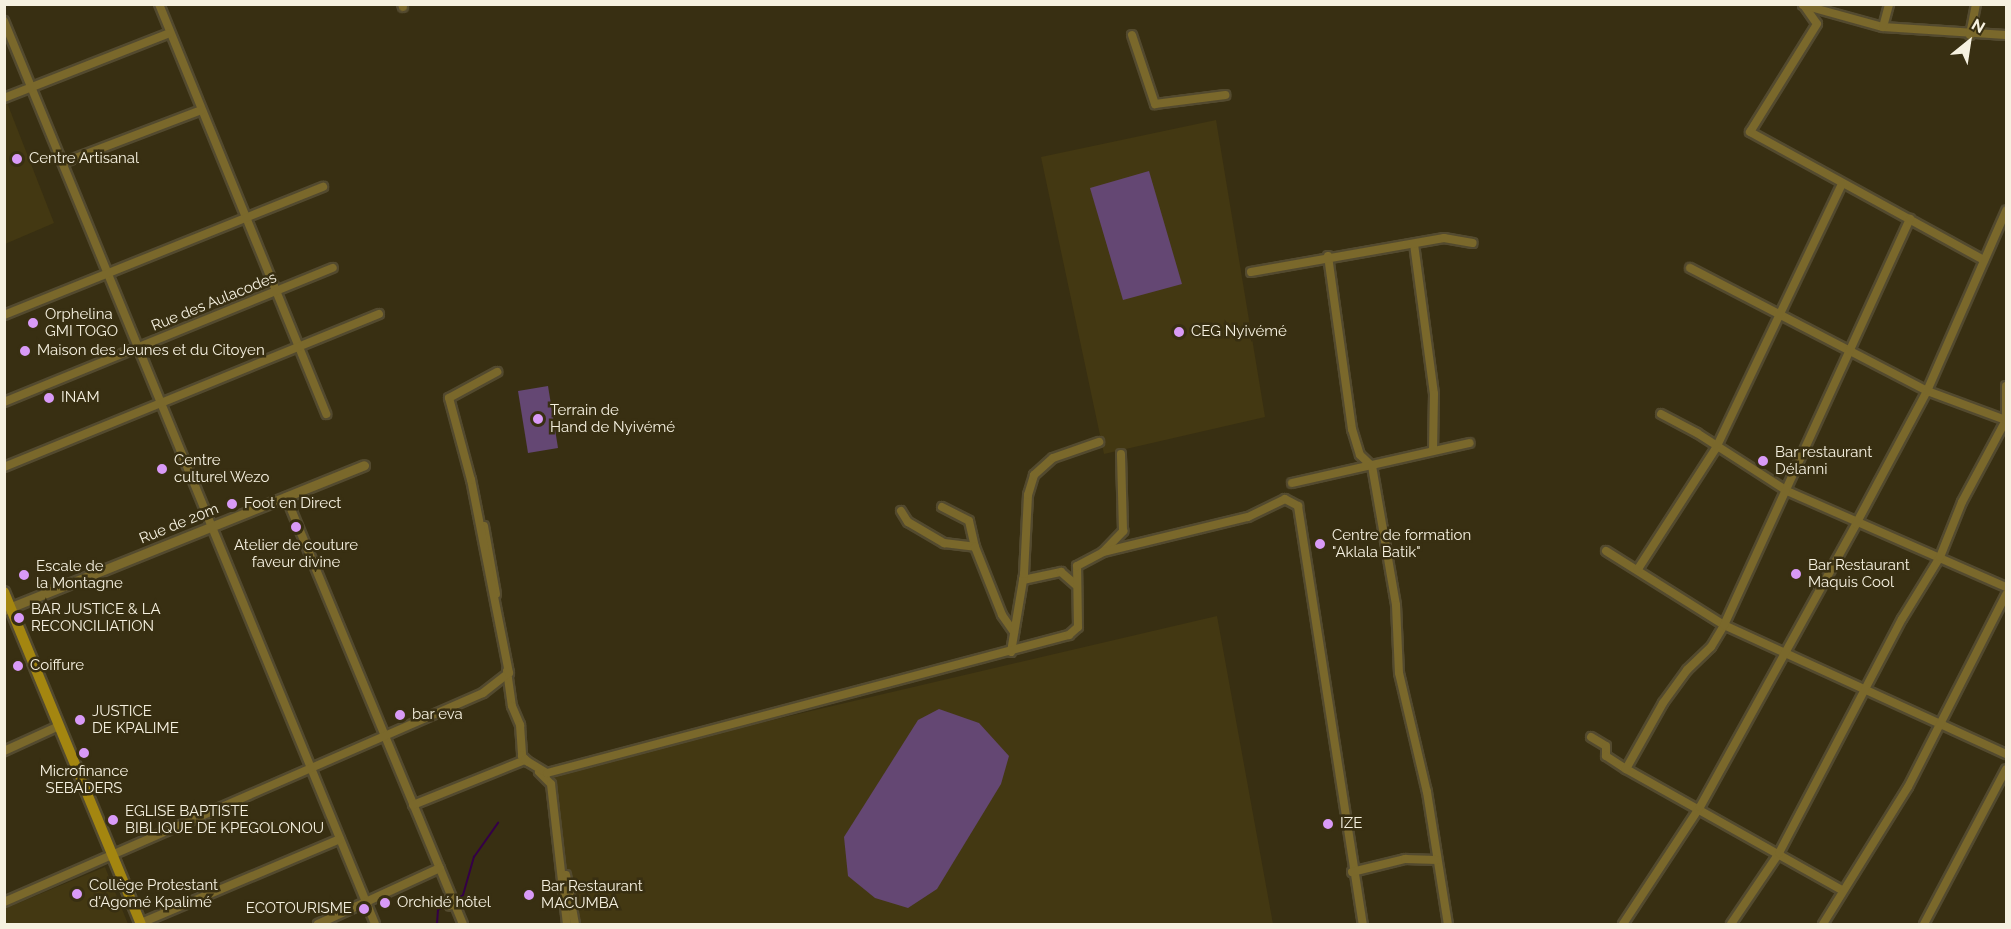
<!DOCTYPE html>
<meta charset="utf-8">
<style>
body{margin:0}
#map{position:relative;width:2011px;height:929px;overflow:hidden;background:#382f12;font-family:Raleway,sans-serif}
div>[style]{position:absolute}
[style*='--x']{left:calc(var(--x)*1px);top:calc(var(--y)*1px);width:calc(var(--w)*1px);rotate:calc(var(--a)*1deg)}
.built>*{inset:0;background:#433812}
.green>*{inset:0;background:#644773}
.stream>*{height:2px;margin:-1px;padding:0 1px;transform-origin:1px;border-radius:1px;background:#340047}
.roads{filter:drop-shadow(2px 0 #534a2f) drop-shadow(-2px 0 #534a2f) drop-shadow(0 2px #534a2f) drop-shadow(0 -2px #534a2f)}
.minor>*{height:8px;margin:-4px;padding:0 4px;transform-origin:4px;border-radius:4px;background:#7a682b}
.tertiary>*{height:9px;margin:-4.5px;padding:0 4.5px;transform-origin:4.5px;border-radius:4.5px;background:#7a682b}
.secondary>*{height:10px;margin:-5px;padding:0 5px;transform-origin:5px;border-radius:5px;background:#a48610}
.dots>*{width:16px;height:16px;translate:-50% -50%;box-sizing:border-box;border:3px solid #382f12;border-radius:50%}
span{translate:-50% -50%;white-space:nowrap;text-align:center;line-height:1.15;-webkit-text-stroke:5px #382f12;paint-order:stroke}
.poi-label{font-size:15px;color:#f6f1e0}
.left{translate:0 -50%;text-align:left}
.right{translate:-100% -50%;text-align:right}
.street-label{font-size:15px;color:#f6f1e0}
.frame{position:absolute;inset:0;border:6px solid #f6f1e0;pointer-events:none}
.north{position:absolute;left:1939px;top:12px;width:60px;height:60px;-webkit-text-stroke:4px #382f12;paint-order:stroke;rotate:30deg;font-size:16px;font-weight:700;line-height:24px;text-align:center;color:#f6f1e0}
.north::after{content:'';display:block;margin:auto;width:21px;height:27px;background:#f6f1e0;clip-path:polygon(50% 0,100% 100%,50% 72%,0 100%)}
</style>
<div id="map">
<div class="built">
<div style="clip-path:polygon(4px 95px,54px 223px,5px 244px,4px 244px)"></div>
<div style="clip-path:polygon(1216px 120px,1265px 417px,1104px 454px,1041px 157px)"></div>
<div style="clip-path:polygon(1217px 616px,1273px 924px,571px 924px,546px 773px)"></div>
<div style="clip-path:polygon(105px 867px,128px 924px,5px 924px,4px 909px)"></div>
</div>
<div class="green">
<div style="clip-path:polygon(1149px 171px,1182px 284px,1123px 300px,1090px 188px)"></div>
<div style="clip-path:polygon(548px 386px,558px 448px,528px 453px,518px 391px)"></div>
<div style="clip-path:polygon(939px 709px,979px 723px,1009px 756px,1001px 784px,937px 889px,908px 908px,875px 898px,848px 876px,844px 837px,918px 720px)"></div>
</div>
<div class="stream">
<div style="--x:455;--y:900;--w:9;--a:-32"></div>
<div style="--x:463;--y:895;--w:40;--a:-74"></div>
<div style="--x:474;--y:857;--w:42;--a:-54.8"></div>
<div style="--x:437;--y:924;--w:14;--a:-86"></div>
<div style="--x:438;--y:910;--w:12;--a:-31"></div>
</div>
<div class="roads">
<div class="minor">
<div style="--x:159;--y:4;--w:443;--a:67.8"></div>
<div style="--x:402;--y:4;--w:3;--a:72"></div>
<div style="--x:1803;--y:4;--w:24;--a:55"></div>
<div style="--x:1817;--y:24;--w:127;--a:121.8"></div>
<div style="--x:1750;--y:132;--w:264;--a:28.7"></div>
<div style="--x:1803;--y:5;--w:83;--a:15.4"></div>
<div style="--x:1883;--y:27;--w:123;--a:3.7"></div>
<div style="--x:4;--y:21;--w:976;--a:67.66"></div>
<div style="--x:1883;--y:27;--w:24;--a:-75"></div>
<div style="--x:1132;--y:35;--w:73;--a:71.6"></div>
<div style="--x:1155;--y:104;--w:71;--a:-7.3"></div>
<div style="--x:1970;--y:35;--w:32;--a:-79"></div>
<div style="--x:4;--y:98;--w:178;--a:-21.4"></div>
<div style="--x:65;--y:162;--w:146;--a:-20.9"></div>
<div style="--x:1414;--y:244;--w:151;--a:82.4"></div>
<div style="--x:1434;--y:394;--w:55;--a:91"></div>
<div style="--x:1328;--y:256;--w:175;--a:82.1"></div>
<div style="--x:1352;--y:429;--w:27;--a:73"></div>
<div style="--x:1360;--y:455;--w:16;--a:43"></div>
<div style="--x:1372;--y:466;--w:141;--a:80.2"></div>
<div style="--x:1396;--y:605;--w:68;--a:87.5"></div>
<div style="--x:1399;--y:673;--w:122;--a:76.8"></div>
<div style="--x:1427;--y:792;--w:134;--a:81"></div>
<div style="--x:1690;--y:268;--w:267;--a:27.4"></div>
<div style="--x:1927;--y:391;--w:84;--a:20.2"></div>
<div style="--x:1251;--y:272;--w:196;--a:-10"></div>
<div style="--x:1444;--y:238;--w:29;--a:10"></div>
<div style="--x:4;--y:315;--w:344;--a:-21.9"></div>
<div style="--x:4;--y:402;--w:355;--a:-22.2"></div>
<div style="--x:1661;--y:414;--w:41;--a:27.8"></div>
<div style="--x:1697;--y:433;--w:107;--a:32.8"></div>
<div style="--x:1787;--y:491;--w:239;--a:23.7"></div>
<div style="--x:4;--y:467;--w:405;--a:-22.2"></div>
<div style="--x:1292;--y:483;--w:182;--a:-12.7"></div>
<div style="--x:286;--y:497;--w:462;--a:67.5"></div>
<div style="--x:942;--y:507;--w:30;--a:27"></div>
<div style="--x:969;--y:521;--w:27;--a:77"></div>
<div style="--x:901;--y:511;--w:13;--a:58"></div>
<div style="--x:908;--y:522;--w:42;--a:30.3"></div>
<div style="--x:944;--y:543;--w:31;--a:7"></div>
<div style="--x:975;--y:547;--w:73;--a:68.3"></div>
<div style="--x:1002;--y:615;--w:21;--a:55"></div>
<div style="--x:484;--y:526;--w:69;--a:80"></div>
<div style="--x:1104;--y:551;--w:28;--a:-46"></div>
<div style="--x:1123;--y:531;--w:77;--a:-91.5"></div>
<div style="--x:1606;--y:551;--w:139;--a:32.1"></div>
<div style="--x:1724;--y:625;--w:310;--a:24.6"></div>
<div style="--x:1638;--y:569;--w:144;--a:-57.2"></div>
<div style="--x:1716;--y:448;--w:293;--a:-64.5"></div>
<div style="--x:1023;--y:580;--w:39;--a:-12"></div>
<div style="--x:1061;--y:572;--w:20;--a:41"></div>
<div style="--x:1011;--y:652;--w:79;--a:-80.5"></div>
<div style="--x:1024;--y:574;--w:79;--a:-87.1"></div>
<div style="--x:1028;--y:495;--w:21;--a:-73"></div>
<div style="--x:1034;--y:475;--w:25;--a:-42"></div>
<div style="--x:1053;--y:458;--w:49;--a:-19.2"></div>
<div style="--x:507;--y:671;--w:35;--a:82"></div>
<div style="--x:512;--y:706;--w:21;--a:67"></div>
<div style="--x:520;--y:725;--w:31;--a:86"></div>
<div style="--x:522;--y:756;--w:8;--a:45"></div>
<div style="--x:1591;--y:737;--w:17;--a:31"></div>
<div style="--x:1606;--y:746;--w:10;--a:90"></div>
<div style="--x:1606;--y:756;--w:24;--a:33"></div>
<div style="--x:1626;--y:769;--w:248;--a:29.3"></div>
<div style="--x:4;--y:751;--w:60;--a:-24.4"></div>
<div style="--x:1626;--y:769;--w:76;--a:-60.7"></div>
<div style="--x:1663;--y:703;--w:41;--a:-54"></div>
<div style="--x:1687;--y:670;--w:33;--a:-44"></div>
<div style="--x:1711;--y:647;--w:26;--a:-59"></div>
<div style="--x:1724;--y:625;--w:447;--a:-65.4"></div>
<div style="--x:539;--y:772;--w:17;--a:45"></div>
<div style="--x:551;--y:784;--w:141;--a:83.5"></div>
<div style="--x:413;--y:805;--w:121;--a:-21.9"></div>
<div style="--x:525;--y:760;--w:26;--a:31"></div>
<div style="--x:547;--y:773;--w:540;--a:-14.81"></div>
<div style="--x:1069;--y:635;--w:12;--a:-42"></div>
<div style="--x:1078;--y:627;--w:61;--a:-90.9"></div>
<div style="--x:1077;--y:566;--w:30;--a:-28"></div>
<div style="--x:1103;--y:552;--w:149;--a:-13.6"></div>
<div style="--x:1248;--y:517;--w:41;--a:-25.9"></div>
<div style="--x:1285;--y:499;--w:15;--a:28"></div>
<div style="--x:1298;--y:506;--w:423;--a:81.2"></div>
<div style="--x:1352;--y:872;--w:55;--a:-13.8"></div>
<div style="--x:1405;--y:859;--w:32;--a:2"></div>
<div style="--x:566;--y:875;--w:50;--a:79.6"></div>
<div style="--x:448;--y:901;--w:5;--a:68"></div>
<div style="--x:4;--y:902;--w:523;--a:-23.57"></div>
<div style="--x:483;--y:693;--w:33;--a:-38"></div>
<div style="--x:509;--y:673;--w:197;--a:-101.1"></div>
<div style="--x:471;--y:480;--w:85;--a:-105"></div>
<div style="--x:449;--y:398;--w:55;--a:-28.4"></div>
<div style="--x:141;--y:923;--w:216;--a:-22.9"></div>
<div style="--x:318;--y:924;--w:134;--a:-24.7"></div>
<div style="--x:1623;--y:924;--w:140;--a:-56.7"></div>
<div style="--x:1700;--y:807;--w:323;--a:-61.1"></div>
<div style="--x:1856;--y:524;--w:151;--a:-61.9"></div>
<div style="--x:1927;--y:391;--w:197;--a:-66.3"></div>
<div style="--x:1731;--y:924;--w:86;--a:-55.9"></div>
<div style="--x:1779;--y:853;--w:264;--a:-62.3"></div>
<div style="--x:1902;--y:619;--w:73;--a:-58.5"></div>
<div style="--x:1940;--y:557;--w:59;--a:-68.2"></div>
<div style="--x:1962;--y:502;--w:93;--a:-61.8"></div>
<div style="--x:2006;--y:420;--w:34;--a:-90"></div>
<div style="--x:1823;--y:924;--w:161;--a:-58.2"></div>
<div style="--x:1908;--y:787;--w:216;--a:-63"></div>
<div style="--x:1924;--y:924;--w:175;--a:-62.1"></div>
</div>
<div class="tertiary">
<div style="--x:4;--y:610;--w:388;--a:-21.9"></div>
</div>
<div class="secondary">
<div style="--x:4;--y:592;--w:359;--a:67.6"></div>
</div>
</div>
<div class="dots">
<div style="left:17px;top:159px;background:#d99af7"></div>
<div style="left:33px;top:323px;background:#d99af7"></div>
<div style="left:1179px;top:332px;background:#d99af7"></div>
<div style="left:25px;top:351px;background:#d99af7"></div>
<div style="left:49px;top:398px;background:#d99af7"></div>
<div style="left:538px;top:419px;background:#d99af7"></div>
<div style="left:1763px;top:461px;background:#d99af7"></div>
<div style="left:162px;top:469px;background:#d99af7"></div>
<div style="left:232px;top:504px;background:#d99af7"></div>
<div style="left:296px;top:527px;background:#d99af7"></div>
<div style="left:1320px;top:544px;background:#d99af7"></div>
<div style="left:1796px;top:574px;background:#d99af7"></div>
<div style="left:24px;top:575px;background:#d99af7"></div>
<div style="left:19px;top:618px;background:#d99af7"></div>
<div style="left:18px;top:666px;background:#d99af7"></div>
<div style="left:400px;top:715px;background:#d99af7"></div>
<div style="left:80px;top:720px;background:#d99af7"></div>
<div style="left:84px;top:753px;background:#d99af7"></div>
<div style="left:113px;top:820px;background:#d99af7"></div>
<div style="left:1328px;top:824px;background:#d99af7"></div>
<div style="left:77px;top:894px;background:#d99af7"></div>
<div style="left:529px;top:895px;background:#d99af7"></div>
<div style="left:385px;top:903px;background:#d99af7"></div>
<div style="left:364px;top:909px;background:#d99af7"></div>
</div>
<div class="poi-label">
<span class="left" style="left:29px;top:159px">Centre Artisanal</span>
<span class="left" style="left:45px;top:323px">Orphelina<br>GMI TOGO</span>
<span class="left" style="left:1191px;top:332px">CEG Nyivémé</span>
<span class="left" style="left:37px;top:351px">Maison des Jeunes et du Citoyen</span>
<span class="left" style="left:61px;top:398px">INAM</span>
<span class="left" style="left:550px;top:419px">Terrain de<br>Hand de Nyivémé</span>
<span class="left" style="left:1775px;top:461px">Bar restaurant<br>Délanni</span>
<span class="left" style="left:174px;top:469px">Centre<br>culturel Wezo</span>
<span class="left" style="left:244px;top:504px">Foot en Direct</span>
<span class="left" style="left:1332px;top:544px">Centre de formation<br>"Aklala Batik"</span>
<span style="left:296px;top:554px">Atelier de couture<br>faveur divine</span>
<span class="left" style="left:1808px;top:574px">Bar Restaurant<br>Maquis Cool</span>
<span class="left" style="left:36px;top:575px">Escale de<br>la Montagne</span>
<span class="left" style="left:31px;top:618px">BAR JUSTICE &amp; LA<br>RECONCILIATION</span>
<span class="left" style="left:30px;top:666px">Coiffure</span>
<span class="left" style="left:92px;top:720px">JUSTICE<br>DE KPALIME</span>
<span class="left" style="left:412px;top:715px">bar eva</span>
<span style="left:84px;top:780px">Microfinance<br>SEBADERS</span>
<span class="left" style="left:125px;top:820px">EGLISE BAPTISTE<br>BIBLIQUE DE KPEGOLONOU</span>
<span class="left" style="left:1340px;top:824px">IZE</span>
<span class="left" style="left:89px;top:894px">Collège Protestant<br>d'Agomé Kpalimé</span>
<span class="left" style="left:541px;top:895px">Bar Restaurant<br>MACUMBA</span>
<span class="left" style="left:397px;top:903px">Orchidé hôtel</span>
<span class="right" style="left:352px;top:909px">ECOTOURISME</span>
</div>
<div class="street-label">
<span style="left:214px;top:302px;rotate:-22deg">Rue des Aulacodes</span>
<span style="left:179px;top:524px;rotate:-22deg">Rue de 20m</span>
</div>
<div class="frame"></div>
<div class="north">N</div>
</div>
